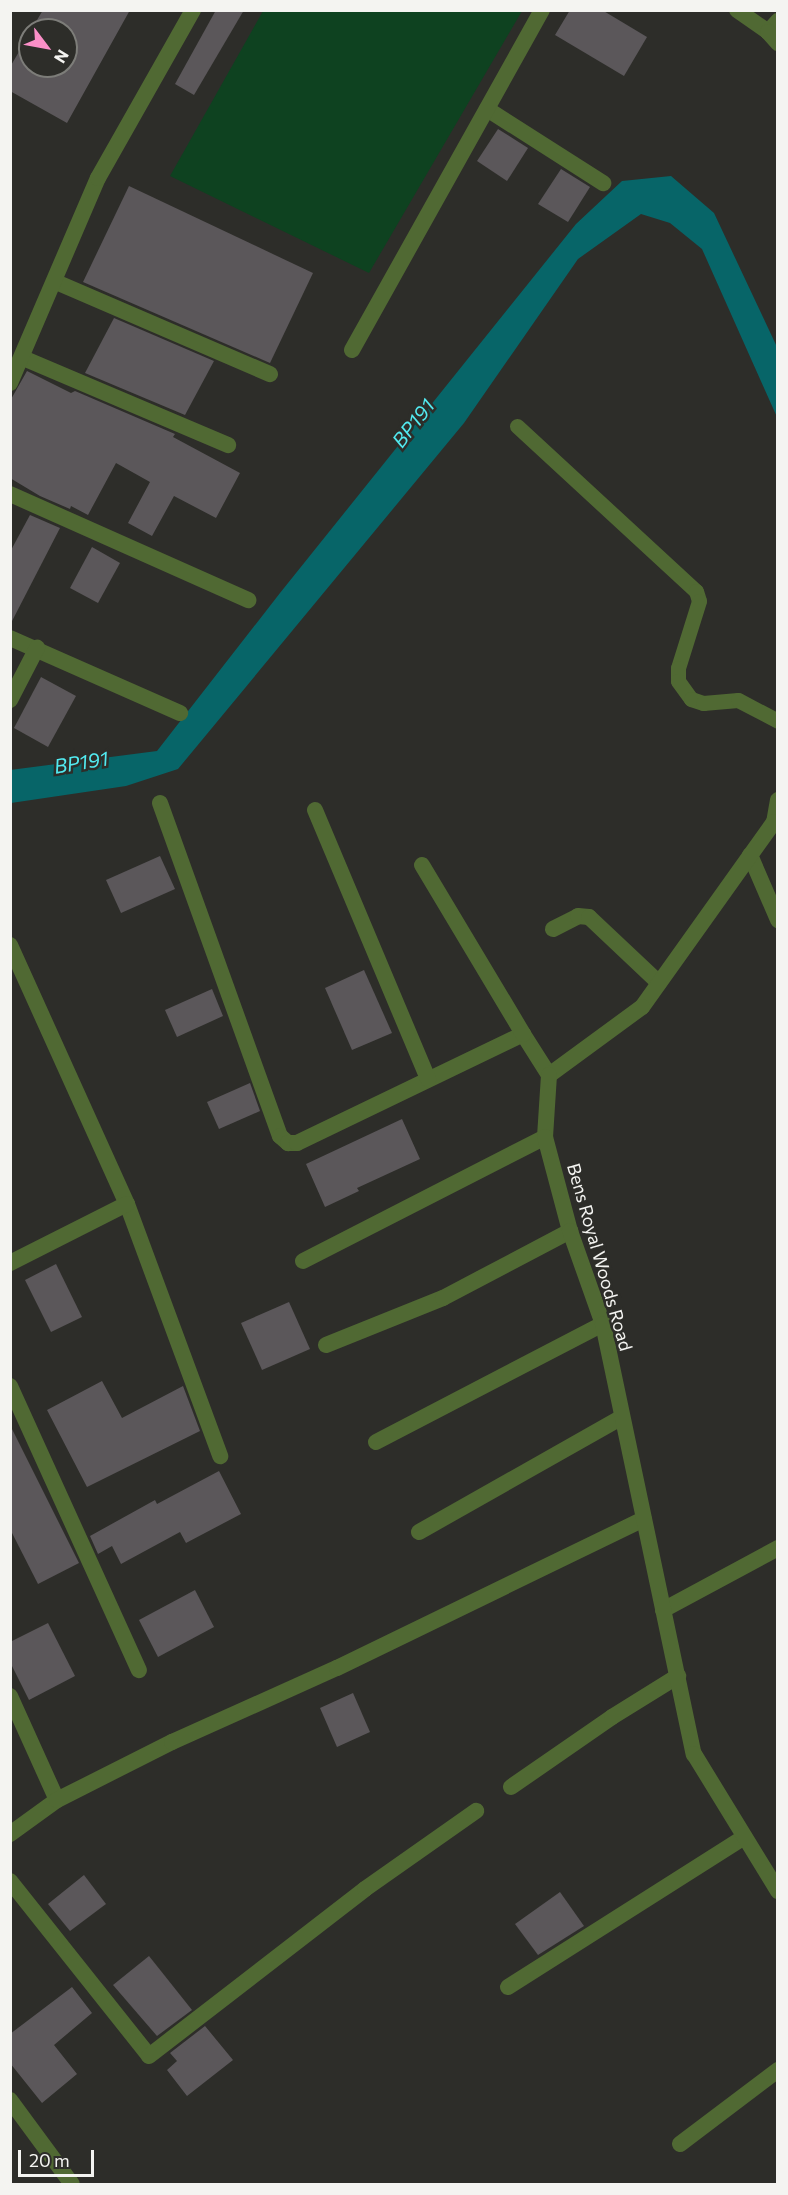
<!DOCTYPE html>
<style>
body{margin:0}
#map{position:relative;width:788px;height:2195px;overflow:hidden;background:#2d2d29;font-family:Commissioner,sans-serif}
div>[style]{position:absolute}
[style*='--x']{left:calc(var(--x)*1px);top:calc(var(--y)*1px);width:calc(var(--w)*1px);rotate:calc(var(--a)*1deg)}
.green>*{inset:0;background:#0e4220}
.water>*{inset:0;background:#076568}
.building>*{inset:0;background:#5b575a}
.service>*{height:15px;margin:-7.5px;padding:0 7.5px;transform-origin:7.5px;border-radius:7.5px;background:#506933}
.minor>*{height:16px;margin:-8px;padding:0 8px;transform-origin:8px;border-radius:8px;background:#506933}
.tertiary>*{height:16px;margin:-8px;padding:0 8px;transform-origin:8px;border-radius:8px;background:#506933}
span{translate:-50% -50%;white-space:nowrap;text-align:center;line-height:1.15;-webkit-text-stroke:5px #2d2d29;paint-order:stroke}
.street-label{font-size:18px;color:#f4f4f1}
.water-label{font-size:20px;color:#52eaf0;font-style:italic}
.frame{position:absolute;inset:0;border:12px solid #f4f4f1;pointer-events:none}
.north{position:absolute;left:18px;top:18px;width:60px;height:60px;box-sizing:border-box;background:#2d2d29;border:2px solid #7d7d79;border-radius:50%;rotate:122deg;font-size:16px;font-weight:700;line-height:24px;text-align:center;color:#f4f4f1}
.north::after{content:'';display:block;margin:auto;width:21px;height:27px;background:#fa8fc7;clip-path:polygon(50% 0,100% 100%,50% 72%,0 100%)}
.scale{position:absolute;left:18px;top:2150px;width:76px;height:27px;box-sizing:border-box;border:3px solid #f4f4f1;border-top:0;padding-left:8px;font-size:18px;line-height:21px;white-space:nowrap;color:#f4f4f1;-webkit-text-stroke:4px #2d2d29;paint-order:stroke}
</style>
<div id="map">
<div class="green">
<div style="clip-path:polygon(263px 11px,522px 11px,369px 273px,170px 176px)"></div>
</div>
<div class="water">
<div style="clip-path:polygon(671px 176px,714px 213px,777px 347px,777px 417px,702px 249px,670px 223px,641px 214px,578px 259px,464px 423px,178px 769px,126px 786px,11px 803px,10px 770px,157px 751px,280px 593px,576px 224px,622px 181px)"></div>
</div>
<div class="building">
<div style="clip-path:polygon(43px 10px,130px 10px,67px 123px,10px 91px,10px 67px,30px 33px,30px 66px,66px 66px,66px 30px,31px 30px)"></div>
<div style="clip-path:polygon(216px 10px,244px 10px,194px 95px,175px 84px)"></div>
<div style="clip-path:polygon(570px 10px,602px 10px,647px 37px,624px 76px,555px 35px)"></div>
<div style="clip-path:polygon(498px 129px,528px 148px,507px 181px,477px 161px)"></div>
<div style="clip-path:polygon(561px 169px,590px 187px,568px 222px,538px 204px)"></div>
<div style="clip-path:polygon(129px 186px,313px 273px,270px 363px,83px 282px)"></div>
<div style="clip-path:polygon(114px 318px,214px 361px,185px 415px,85px 373px)"></div>
<div style="clip-path:polygon(27px 371px,71px 393px,75px 391px,175px 434px,173px 437px,240px 473px,216px 518px,174px 496px,152px 536px,128px 523px,150px 482px,116px 463px,88px 515px,71px 506px,70px 509px,40px 496px,10px 478px,10px 401px)"></div>
<div style="clip-path:polygon(30px 515px,60px 528px,10px 625px,10px 552px)"></div>
<div style="clip-path:polygon(92px 547px,120px 563px,98px 603px,70px 588px)"></div>
<div style="clip-path:polygon(41px 677px,76px 696px,48px 747px,14px 728px)"></div>
<div style="clip-path:polygon(160px 856px,175px 889px,121px 913px,106px 880px)"></div>
<div style="clip-path:polygon(364px 970px,392px 1033px,352px 1050px,325px 988px)"></div>
<div style="clip-path:polygon(212px 989px,223px 1016px,177px 1037px,165px 1010px)"></div>
<div style="clip-path:polygon(250px 1083px,260px 1111px,219px 1129px,207px 1102px)"></div>
<div style="clip-path:polygon(402px 1119px,420px 1159px,357px 1188px,359px 1191px,325px 1207px,306px 1164px)"></div>
<div style="clip-path:polygon(56px 1264px,82px 1317px,51px 1332px,25px 1280px)"></div>
<div style="clip-path:polygon(289px 1302px,310px 1349px,262px 1370px,241px 1323px)"></div>
<div style="clip-path:polygon(102px 1381px,122px 1418px,183px 1386px,200px 1431px,87px 1487px,47px 1410px)"></div>
<div style="clip-path:polygon(10px 1425px,79px 1563px,38px 1584px,10px 1529px)"></div>
<div style="clip-path:polygon(219px 1471px,241px 1514px,186px 1543px,180px 1532px,121px 1564px,112px 1546px,98px 1554px,90px 1536px,155px 1500px,157px 1504px)"></div>
<div style="clip-path:polygon(195px 1590px,214px 1627px,158px 1657px,139px 1620px)"></div>
<div style="clip-path:polygon(48px 1623px,75px 1676px,29px 1700px,10px 1662px,10px 1642px)"></div>
<div style="clip-path:polygon(353px 1693px,370px 1732px,337px 1747px,320px 1708px)"></div>
<div style="clip-path:polygon(84px 1875px,106px 1904px,70px 1931px,48px 1904px)"></div>
<div style="clip-path:polygon(560px 1892px,584px 1926px,538px 1955px,515px 1924px)"></div>
<div style="clip-path:polygon(149px 1956px,192px 2010px,157px 2036px,113px 1985px)"></div>
<div style="clip-path:polygon(72px 1987px,92px 2013px,54px 2045px,77px 2074px,42px 2103px,10px 2063px,10px 2034px)"></div>
<div style="clip-path:polygon(205px 2026px,233px 2060px,187px 2096px,167px 2070px,177px 2061px,170px 2053px)"></div>
</div>
<div class="service">
<div style="--x:517;--y:426;--w:243;--a:42.7"></div>
<div style="--x:696;--y:591;--w:10;--a:73"></div>
<div style="--x:699;--y:601;--w:70;--a:107.4"></div>
<div style="--x:678;--y:668;--w:13;--a:90"></div>
<div style="--x:678;--y:681;--w:22;--a:54"></div>
<div style="--x:691;--y:699;--w:13;--a:18"></div>
<div style="--x:703;--y:703;--w:35;--a:-5"></div>
<div style="--x:738;--y:700;--w:45;--a:27.7"></div>
</div>
<div class="minor">
<div style="--x:768;--y:32;--w:15;--a:-48"></div>
<div style="--x:487;--y:109;--w:138;--a:32.5"></div>
<div style="--x:56;--y:282;--w:233;--a:23.3"></div>
<div style="--x:352;--y:350;--w:389;--a:-60.8"></div>
<div style="--x:23;--y:358;--w:223;--a:23"></div>
<div style="--x:10;--y:383;--w:223;--a:-66.8"></div>
<div style="--x:98;--y:178;--w:193;--a:-60.5"></div>
<div style="--x:10;--y:494;--w:261;--a:24"></div>
<div style="--x:10;--y:638;--w:186;--a:23.8"></div>
<div style="--x:10;--y:700;--w:59;--a:-62.6"></div>
<div style="--x:160;--y:803;--w:354;--a:70.2"></div>
<div style="--x:280;--y:1136;--w:11;--a:41"></div>
<div style="--x:288;--y:1143;--w:9;--a:0"></div>
<div style="--x:297;--y:1143;--w:251;--a:-25.7"></div>
<div style="--x:523;--y:1034;--w:49;--a:57.6"></div>
<div style="--x:315;--y:810;--w:292;--a:67.2"></div>
<div style="--x:750;--y:855;--w:71;--a:66.7"></div>
<div style="--x:422;--y:865;--w:197;--a:59.1"></div>
<div style="--x:553;--y:929;--w:28;--a:-27"></div>
<div style="--x:578;--y:916;--w:11;--a:5"></div>
<div style="--x:589;--y:917;--w:96;--a:43.3"></div>
<div style="--x:10;--y:945;--w:284;--a:65.7"></div>
<div style="--x:127;--y:1204;--w:269;--a:69.7"></div>
<div style="--x:303;--y:1261;--w:272;--a:-27.1"></div>
<div style="--x:10;--y:1263;--w:131;--a:-26.8"></div>
<div style="--x:326;--y:1345;--w:126;--a:-21.9"></div>
<div style="--x:443;--y:1298;--w:144;--a:-27.8"></div>
<div style="--x:10;--y:1386;--w:312;--a:65.6"></div>
<div style="--x:376;--y:1442;--w:256;--a:-27.5"></div>
<div style="--x:419;--y:1532;--w:233;--a:-29.5"></div>
<div style="--x:663;--y:1610;--w:131;--a:-28.3"></div>
<div style="--x:10;--y:1696;--w:114;--a:65.7"></div>
<div style="--x:511;--y:1787;--w:123;--a:-34.7"></div>
<div style="--x:612;--y:1717;--w:78;--a:-31.8"></div>
<div style="--x:10;--y:1834;--w:58;--a:-35.9"></div>
<div style="--x:57;--y:1800;--w:129;--a:-26.8"></div>
<div style="--x:172;--y:1742;--w:181;--a:-24.2"></div>
<div style="--x:337;--y:1668;--w:341;--a:-25.9"></div>
<div style="--x:10;--y:1881;--w:223;--a:51.5"></div>
<div style="--x:149;--y:2056;--w:273;--a:-37.7"></div>
<div style="--x:365;--y:1889;--w:136;--a:-35.1"></div>
<div style="--x:508;--y:1987;--w:280;--a:-32.4"></div>
<div style="--x:10;--y:2100;--w:104;--a:53.6"></div>
<div style="--x:680;--y:2144;--w:123;--a:-37.1"></div>
</div>
<div class="tertiary">
<div style="--x:737;--y:10;--w:38;--a:35"></div>
<div style="--x:768;--y:32;--w:15;--a:48"></div>
<div style="--x:778;--y:800;--w:22;--a:100"></div>
<div style="--x:774;--y:822;--w:227;--a:125.5"></div>
<div style="--x:642;--y:1007;--w:115;--a:143.8"></div>
<div style="--x:549;--y:1075;--w:62;--a:93.7"></div>
<div style="--x:545;--y:1137;--w:97;--a:75.1"></div>
<div style="--x:570;--y:1231;--w:99;--a:70.5"></div>
<div style="--x:603;--y:1324;--w:440;--a:78.1"></div>
<div style="--x:694;--y:1754;--w:161;--a:58.5"></div>
</div>
<div class="street-label">
<span style="left:600px;top:1257px;rotate:74deg">Bens Royal Woods Road</span>
</div>
<div class="water-label">
<span style="left:413px;top:423px;rotate:-52deg">BP191</span>
<span style="left:81px;top:762px;rotate:-9deg">BP191</span>
</div>
<div class="frame"></div>
<div class="north">N</div>
<div class="scale">20 m</div>
</div>
